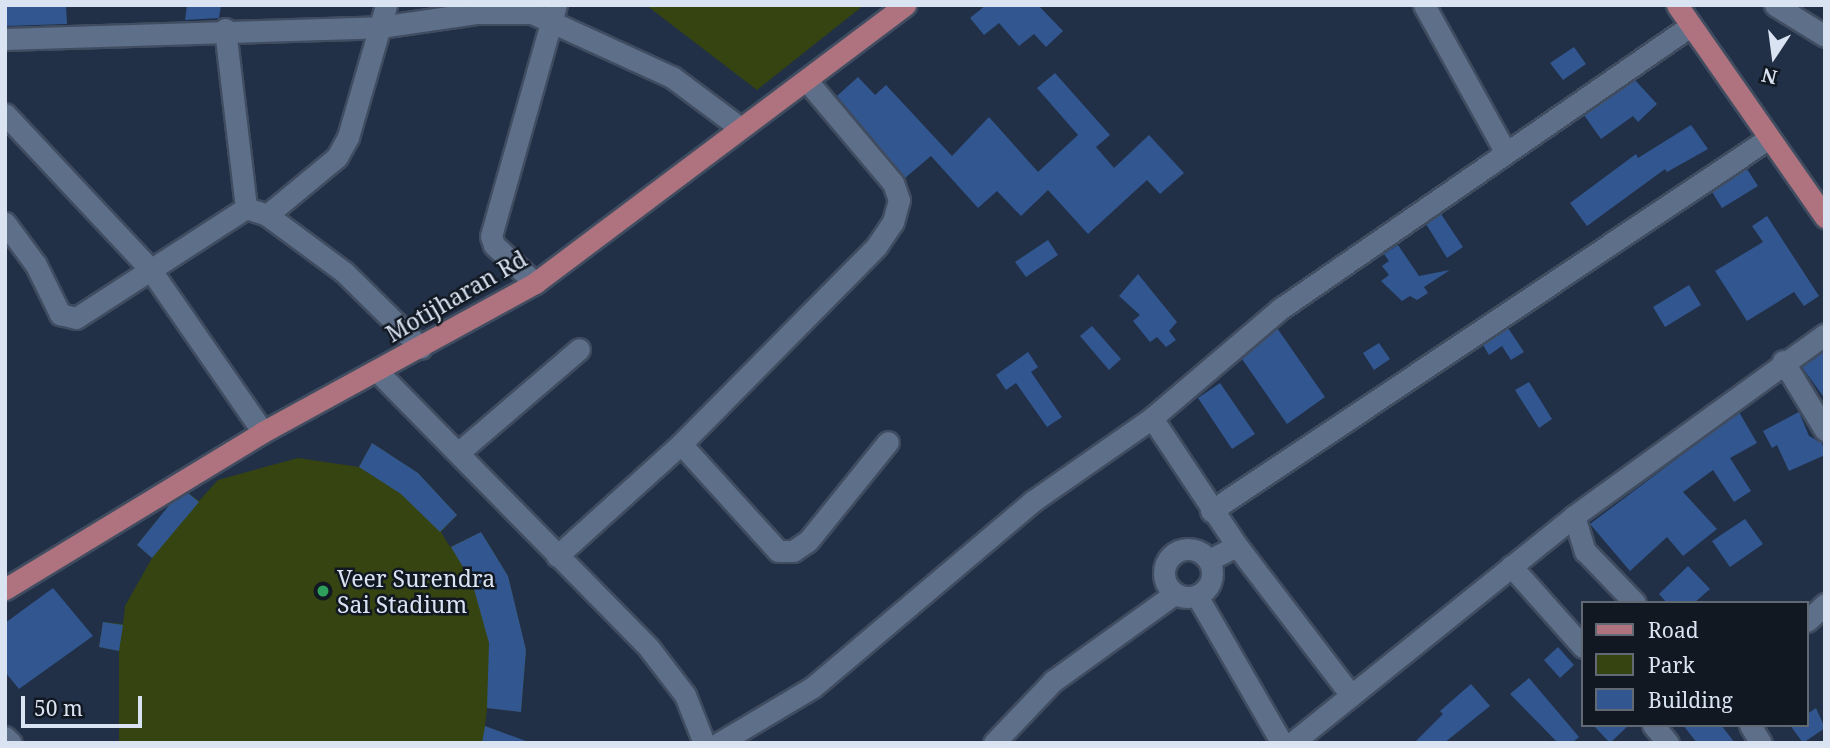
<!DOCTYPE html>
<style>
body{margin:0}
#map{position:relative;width:1830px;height:748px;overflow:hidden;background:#213047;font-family:"Noto Serif",serif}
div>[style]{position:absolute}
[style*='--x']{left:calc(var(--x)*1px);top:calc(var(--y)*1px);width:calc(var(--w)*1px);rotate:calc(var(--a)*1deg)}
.green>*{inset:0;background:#354410}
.building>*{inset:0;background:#32568f}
.roads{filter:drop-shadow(2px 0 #404c60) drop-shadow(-2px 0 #404c60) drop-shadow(0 2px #404c60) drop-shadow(0 -2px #404c60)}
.minor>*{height:21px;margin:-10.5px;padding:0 10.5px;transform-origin:10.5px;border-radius:10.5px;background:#5d6f89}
.minor>.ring{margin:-10.5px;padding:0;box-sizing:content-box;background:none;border:21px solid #5d6f89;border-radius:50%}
.major>*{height:21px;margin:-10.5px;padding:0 10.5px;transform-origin:10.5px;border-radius:10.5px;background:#ae737e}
.dots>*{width:19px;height:19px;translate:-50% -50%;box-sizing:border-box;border:4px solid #111822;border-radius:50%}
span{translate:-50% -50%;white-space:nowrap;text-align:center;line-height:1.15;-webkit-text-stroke:5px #111822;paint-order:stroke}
.street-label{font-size:23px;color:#d9e3f2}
.poi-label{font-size:23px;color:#d9e3f2}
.left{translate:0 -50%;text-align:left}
.frame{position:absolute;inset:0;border:7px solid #d9e3f2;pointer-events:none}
.legend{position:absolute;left:1581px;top:601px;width:228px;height:126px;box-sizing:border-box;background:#111822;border:2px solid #616975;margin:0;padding:9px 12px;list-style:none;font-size:21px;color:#d9e3f2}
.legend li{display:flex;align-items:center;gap:14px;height:35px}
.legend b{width:35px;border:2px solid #616975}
.north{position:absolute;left:1739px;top:21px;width:70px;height:70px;-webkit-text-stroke:5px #111822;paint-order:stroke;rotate:193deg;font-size:19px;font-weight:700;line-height:28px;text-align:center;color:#d9e3f2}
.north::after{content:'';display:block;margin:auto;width:24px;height:32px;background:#d9e3f2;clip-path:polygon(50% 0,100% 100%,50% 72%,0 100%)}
.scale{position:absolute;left:21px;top:696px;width:121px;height:32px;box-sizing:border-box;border:4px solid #d9e3f2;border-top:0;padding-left:9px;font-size:21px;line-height:24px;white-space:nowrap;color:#d9e3f2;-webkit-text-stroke:5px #111822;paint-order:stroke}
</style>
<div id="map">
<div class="green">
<div style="clip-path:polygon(646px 5px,864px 5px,757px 90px)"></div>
<div style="clip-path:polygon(372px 443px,418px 473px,457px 515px,441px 532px,450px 547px,481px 532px,508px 576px,526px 650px,521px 712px,487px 708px,485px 726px,511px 743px,119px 743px,119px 651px,99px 647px,103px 622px,123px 624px,125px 606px,152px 558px,137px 545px,183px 489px,199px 501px,218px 480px,298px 458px,359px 467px)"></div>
</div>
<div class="building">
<div style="clip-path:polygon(5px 5px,66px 5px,67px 24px,5px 26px)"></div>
<div style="clip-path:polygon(187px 5px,221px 5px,219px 18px,185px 20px)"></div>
<div style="clip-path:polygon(986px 5px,1038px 5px,1063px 31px,1046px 47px,1034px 34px,1019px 46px,999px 23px,984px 35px,970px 18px)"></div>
<div style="clip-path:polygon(1574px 47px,1586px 64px,1563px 80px,1550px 63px)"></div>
<div style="clip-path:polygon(1055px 73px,1110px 135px,1096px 147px,1114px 168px,1149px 135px,1184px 173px,1160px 194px,1147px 180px,1088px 234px,1048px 190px,1021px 216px,997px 191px,978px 208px,931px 156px,905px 178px,837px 96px,858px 77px,875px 95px,886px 85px,952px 156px,989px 117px,1038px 172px,1078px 135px,1037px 88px)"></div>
<div style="clip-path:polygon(1635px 80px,1657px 104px,1638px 122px,1633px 116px,1601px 139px,1584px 115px)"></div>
<div style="clip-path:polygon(1691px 125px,1708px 149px,1667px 172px,1665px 169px,1587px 226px,1570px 203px,1636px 154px,1638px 158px)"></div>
<div style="clip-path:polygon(1747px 169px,1758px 186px,1722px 208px,1712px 192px)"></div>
<div style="clip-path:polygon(1441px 214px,1463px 247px,1447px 258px,1426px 224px)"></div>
<div style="clip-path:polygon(1767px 216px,1819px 296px,1804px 306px,1794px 292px,1747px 321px,1715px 271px,1763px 242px,1752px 226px)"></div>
<div style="clip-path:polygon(1048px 240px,1058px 255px,1026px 277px,1015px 262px)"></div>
<div style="clip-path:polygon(1398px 245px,1419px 276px,1450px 270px,1424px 287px,1428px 293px,1417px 300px,1410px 296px,1402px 301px,1381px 281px,1389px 275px,1382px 266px,1389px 261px,1384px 254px)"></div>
<div style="clip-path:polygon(1138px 274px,1177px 322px,1169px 331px,1176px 340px,1166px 347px,1157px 337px,1150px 342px,1133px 321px,1140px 315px,1119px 296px)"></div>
<div style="clip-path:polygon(1689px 285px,1701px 305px,1665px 327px,1653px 307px)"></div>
<div style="clip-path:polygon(1092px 326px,1121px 359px,1109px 370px,1080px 336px)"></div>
<div style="clip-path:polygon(1277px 328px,1325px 397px,1287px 424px,1242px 359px)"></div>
<div style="clip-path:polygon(1508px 328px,1524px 352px,1511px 360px,1502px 346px,1489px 355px,1483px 345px)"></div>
<div style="clip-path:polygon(1379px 343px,1390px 359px,1374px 370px,1363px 353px)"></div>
<div style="clip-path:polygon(1825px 350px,1825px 399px,1802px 367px)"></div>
<div style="clip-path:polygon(1028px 352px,1038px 367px,1031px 372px,1062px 417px,1047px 427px,1016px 383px,1006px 390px,996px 375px)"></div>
<div style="clip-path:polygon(1529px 382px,1552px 419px,1539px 428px,1515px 390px)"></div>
<div style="clip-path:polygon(1220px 383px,1255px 434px,1232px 449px,1198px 398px)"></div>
<div style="clip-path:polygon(1739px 412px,1757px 443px,1730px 458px,1751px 491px,1734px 502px,1713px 470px,1683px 492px,1717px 529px,1683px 556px,1667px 537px,1630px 571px,1590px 524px)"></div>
<div style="clip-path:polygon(1799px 412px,1809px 436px,1822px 443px,1825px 455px,1789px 471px,1777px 445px,1772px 448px,1763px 431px)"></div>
<div style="clip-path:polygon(372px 443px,418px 473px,457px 515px,440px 532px,401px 494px,359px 467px)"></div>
<div style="clip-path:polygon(188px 493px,199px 502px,152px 558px,137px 545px,171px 503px)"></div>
<div style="clip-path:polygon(1745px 519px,1763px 544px,1730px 567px,1712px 541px)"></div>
<div style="clip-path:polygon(481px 532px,508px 576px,526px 650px,521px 712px,487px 708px,489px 643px,472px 582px,451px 547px)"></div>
<div style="clip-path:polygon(1688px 566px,1710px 589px,1694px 603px,1667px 603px,1659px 594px)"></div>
<div style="clip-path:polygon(53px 588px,93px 636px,19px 689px,5px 672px,5px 623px)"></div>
<div style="clip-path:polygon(103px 622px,123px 625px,119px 651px,99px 647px)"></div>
<div style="clip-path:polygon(1558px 647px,1574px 665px,1560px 678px,1544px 660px)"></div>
<div style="clip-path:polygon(1529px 678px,1579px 737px,1572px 743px,1558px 743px,1510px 694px)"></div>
<div style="clip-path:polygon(1471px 684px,1490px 706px,1444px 743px,1414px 743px,1443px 714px,1440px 711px)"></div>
<div style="clip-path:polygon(1816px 708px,1825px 728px,1803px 743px,1790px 725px,1807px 725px,1807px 714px)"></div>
<div style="clip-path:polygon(1593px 725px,1629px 725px,1610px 743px)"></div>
<div style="clip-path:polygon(1683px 725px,1721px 725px,1735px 743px,1697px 743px)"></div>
<div style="clip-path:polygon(485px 726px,526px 741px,526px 743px,482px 743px)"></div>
</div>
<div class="roads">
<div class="minor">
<div style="--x:1424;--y:5;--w:167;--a:61"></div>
<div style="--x:1775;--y:5;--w:59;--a:31.8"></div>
<div style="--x:225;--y:29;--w:180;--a:83.3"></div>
<div style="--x:246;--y:208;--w:22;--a:18"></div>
<div style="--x:267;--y:215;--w:96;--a:36.5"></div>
<div style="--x:344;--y:272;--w:108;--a:44.6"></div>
<div style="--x:5;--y:39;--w:375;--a:-1.8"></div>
<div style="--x:380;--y:27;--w:97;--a:-8.3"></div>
<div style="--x:476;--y:13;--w:56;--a:0"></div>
<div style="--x:532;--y:13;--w:154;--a:24.6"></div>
<div style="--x:672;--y:77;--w:84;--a:36.7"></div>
<div style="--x:5;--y:114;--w:212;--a:46.9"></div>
<div style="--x:150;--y:269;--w:198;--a:55.3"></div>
<div style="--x:267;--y:215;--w:91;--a:-39.6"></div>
<div style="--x:337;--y:157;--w:23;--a:-61"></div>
<div style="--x:348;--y:137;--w:137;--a:-73.9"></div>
<div style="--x:5;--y:223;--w:52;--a:53.6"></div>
<div style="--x:36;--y:265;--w:55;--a:63.9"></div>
<div style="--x:60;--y:314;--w:16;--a:14"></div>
<div style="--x:76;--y:318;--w:202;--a:-32.9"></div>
<div style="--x:535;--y:283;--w:56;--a:-137.2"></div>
<div style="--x:494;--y:245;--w:9;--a:-108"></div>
<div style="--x:491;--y:236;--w:240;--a:-74.3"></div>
<div style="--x:1783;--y:361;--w:81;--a:58.7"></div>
<div style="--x:377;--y:371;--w:388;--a:45.5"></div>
<div style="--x:649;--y:648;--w:59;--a:52.5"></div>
<div style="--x:685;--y:695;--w:52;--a:68.4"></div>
<div style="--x:1152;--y:418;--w:154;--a:56.4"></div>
<div style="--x:681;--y:444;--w:144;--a:47.8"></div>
<div style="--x:778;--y:551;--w:15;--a:0"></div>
<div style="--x:793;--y:551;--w:18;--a:-34"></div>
<div style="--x:808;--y:541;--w:127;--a:-51.1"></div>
<div style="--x:459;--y:452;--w:158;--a:-40.6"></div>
<div style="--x:1211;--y:511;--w:671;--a:-33.76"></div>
<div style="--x:1574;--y:516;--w:37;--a:73"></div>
<div style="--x:1585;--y:551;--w:72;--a:46.1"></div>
<div class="ring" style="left:1164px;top:549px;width:27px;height:27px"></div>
<div style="--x:557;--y:556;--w:167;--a:-42.1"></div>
<div style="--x:681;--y:444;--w:277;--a:-45.3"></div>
<div style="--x:876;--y:247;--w:30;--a:-56"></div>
<div style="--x:893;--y:222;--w:23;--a:-75"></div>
<div style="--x:899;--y:200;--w:18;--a:-109"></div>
<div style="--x:893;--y:183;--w:133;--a:-130.1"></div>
<div style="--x:1209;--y:560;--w:31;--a:-27"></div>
<div style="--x:1237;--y:546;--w:188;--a:52.6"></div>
<div style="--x:1511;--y:566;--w:108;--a:48.4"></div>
<div style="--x:1197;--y:596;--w:170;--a:60"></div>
<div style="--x:1807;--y:621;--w:25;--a:-43"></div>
<div style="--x:1653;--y:725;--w:23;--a:50"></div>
<div style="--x:1750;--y:725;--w:21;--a:59"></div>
<div style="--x:5;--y:737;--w:8;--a:45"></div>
<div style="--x:719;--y:743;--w:109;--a:-30.8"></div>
<div style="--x:813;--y:687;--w:288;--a:-40.2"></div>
<div style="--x:1033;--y:501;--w:145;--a:-34.9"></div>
<div style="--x:1152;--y:418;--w:168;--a:-40.4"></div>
<div style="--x:1280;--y:309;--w:498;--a:-34.6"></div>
<div style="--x:994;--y:743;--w:86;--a:-46.4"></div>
<div style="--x:1053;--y:681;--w:149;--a:-35.7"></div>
<div style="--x:1292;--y:743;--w:362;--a:-38.8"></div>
<div style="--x:1574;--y:516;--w:310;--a:-35.9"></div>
</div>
<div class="major">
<div style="--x:1677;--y:5;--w:259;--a:55.1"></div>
<div style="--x:5;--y:589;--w:302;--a:-31.3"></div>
<div style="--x:263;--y:432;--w:310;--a:-28.7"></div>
<div style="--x:535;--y:283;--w:463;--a:-36.9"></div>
</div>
</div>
<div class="dots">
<div style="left:323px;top:591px;background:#2e9e5b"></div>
</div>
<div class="street-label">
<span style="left:456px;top:296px;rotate:-30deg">Motijharan Rd</span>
</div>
<div class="poi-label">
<span class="left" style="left:337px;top:591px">Veer Surendra<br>Sai Stadium</span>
</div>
<div class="frame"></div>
<ul class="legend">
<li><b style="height:9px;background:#ae737e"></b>Road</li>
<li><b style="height:19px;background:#354410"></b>Park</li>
<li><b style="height:19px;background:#32568f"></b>Building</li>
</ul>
<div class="north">N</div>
<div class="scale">50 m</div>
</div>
